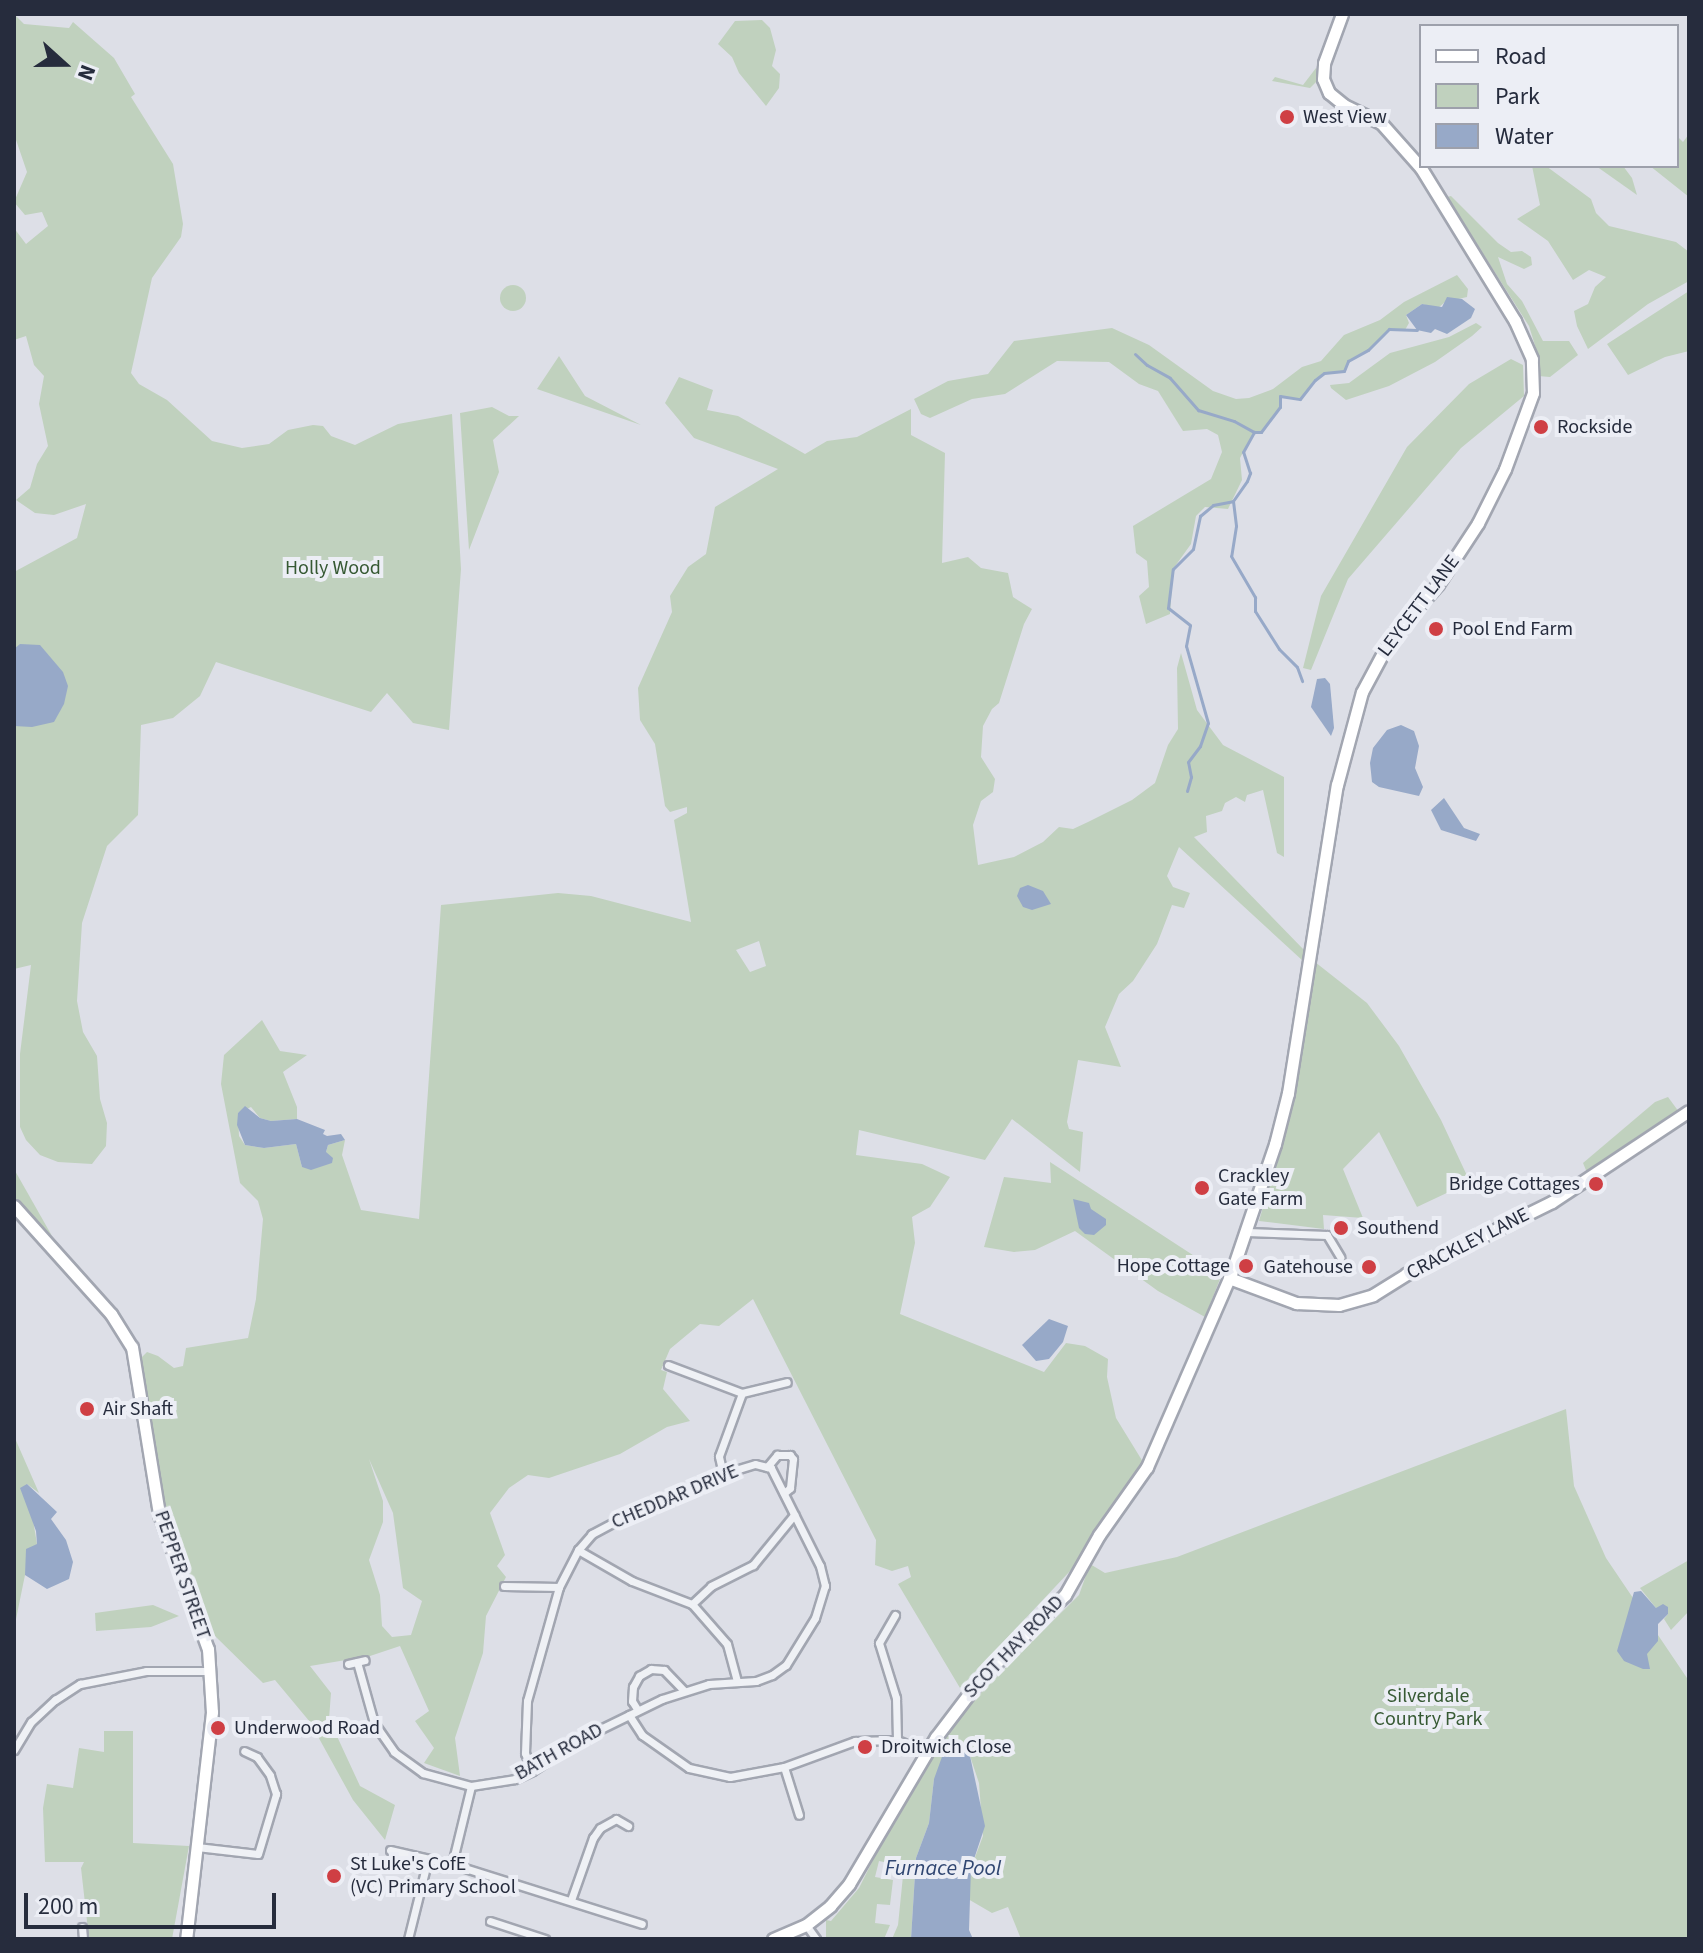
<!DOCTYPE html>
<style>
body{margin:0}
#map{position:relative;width:1703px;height:1953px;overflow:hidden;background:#dddfe7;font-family:"Source Sans 3",sans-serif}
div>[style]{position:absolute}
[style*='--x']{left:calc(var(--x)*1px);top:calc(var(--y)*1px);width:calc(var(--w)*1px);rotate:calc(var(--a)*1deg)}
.green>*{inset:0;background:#c0d1be}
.round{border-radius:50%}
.water>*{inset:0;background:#97a9c8}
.stream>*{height:3px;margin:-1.5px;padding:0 1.5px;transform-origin:1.5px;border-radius:1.5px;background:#97a9c8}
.roads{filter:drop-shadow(2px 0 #a2a6b1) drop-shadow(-2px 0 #a2a6b1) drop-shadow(0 2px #a2a6b1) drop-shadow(0 -2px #a2a6b1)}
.street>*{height:7px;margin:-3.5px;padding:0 3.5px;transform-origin:3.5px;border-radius:3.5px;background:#eff1f5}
.secondary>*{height:11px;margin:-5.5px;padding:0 5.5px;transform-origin:5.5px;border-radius:5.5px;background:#fff}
.dots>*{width:22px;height:22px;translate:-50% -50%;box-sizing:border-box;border:4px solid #eceef5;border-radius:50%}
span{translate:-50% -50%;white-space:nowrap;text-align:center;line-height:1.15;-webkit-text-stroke:8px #eceef5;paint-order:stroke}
.poi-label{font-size:20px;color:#262c3d}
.left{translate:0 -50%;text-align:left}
.right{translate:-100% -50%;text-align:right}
.park-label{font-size:20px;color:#365933}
.street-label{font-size:20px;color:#262c3d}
.water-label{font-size:22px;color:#304671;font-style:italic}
.frame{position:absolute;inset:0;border:16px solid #262c3d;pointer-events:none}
.legend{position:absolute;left:1419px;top:24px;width:260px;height:144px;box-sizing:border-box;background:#eceef5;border:2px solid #9da0ab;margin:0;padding:10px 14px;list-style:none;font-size:24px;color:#262c3d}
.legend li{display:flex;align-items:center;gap:16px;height:40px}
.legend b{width:40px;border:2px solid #9da0ab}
.north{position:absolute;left:24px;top:24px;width:80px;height:80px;-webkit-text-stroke:6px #eceef5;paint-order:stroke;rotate:111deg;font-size:22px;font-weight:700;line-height:32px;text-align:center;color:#262c3d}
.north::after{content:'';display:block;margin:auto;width:28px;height:36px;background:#262c3d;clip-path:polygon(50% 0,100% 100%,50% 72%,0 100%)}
.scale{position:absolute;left:24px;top:1893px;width:252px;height:36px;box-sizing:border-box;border:4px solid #262c3d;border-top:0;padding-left:10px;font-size:24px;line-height:28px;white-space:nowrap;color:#262c3d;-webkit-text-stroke:6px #eceef5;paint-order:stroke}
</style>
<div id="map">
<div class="green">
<div style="clip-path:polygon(14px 14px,24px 24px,69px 28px,73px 22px,114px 58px,135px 94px,131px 97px,173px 164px,183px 224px,181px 237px,152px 278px,131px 373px,139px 384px,167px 400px,212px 441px,242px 448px,269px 444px,288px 430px,313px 425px,323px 426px,331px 436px,355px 445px,398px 424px,452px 414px,461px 569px,449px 730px,413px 723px,387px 693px,371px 712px,216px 662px,200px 696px,173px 718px,141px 725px,138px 815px,107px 846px,82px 923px,77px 1001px,83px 1032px,97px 1056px,100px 1099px,107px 1123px,106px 1146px,92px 1164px,58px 1162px,40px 1155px,26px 1140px,20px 1127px,20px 1054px,31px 965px,14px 969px,14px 572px,77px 538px,86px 504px,54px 515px,35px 513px,16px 500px,30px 488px,37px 464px,48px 446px,39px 404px,44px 376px,34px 365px,26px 336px,14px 340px,14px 228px,26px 244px,48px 226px,42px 212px,25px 215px,14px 202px,27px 172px,14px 134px)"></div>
<div style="clip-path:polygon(762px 20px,770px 28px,776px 50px,772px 66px,780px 74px,779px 88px,766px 106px,739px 73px,732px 57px,718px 44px,735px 21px)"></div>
<div style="clip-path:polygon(1316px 68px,1317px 81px,1310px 88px,1272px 81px,1275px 77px,1303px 85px)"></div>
<div style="clip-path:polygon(1689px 134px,1689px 197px,1650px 166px,1677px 166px,1677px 136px,1683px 142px)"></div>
<div style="clip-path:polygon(1532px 166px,1546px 166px,1591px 199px,1596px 213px,1609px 226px,1676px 242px,1689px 252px,1689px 281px,1648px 304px,1588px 349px,1577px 326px,1574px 311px,1588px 304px,1595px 287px,1606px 277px,1589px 270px,1573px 280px,1548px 241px,1517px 219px,1540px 205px)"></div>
<div style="clip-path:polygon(1596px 166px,1623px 166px,1632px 178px,1637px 195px)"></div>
<div style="clip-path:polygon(1451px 196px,1498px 243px,1511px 252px,1522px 251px,1531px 257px,1532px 265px,1524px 269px,1498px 257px,1507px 284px,1522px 301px,1543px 341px,1569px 341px,1578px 355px,1550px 377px,1538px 376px,1538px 355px,1529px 326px,1447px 197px)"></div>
<div style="clip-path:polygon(1457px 275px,1468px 289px,1467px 297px,1445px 302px,1438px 308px,1422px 304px,1406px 315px,1409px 323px,1405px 330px,1389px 329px,1368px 350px,1348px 361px,1344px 371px,1323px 373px,1300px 399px,1280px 396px,1280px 407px,1261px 432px,1254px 432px,1240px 458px,1242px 480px,1228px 509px,1205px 507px,1196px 516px,1191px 544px,1173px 569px,1170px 614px,1146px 624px,1139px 596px,1149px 587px,1147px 561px,1136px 553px,1133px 526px,1211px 479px,1222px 452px,1218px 435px,1207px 429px,1183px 431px,1158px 391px,1139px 384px,1109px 362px,1057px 361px,1005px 394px,972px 399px,930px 418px,921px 414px,914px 399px,948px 381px,988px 374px,1014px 341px,1112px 328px,1149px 345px,1213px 391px,1236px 399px,1249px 398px,1273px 389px,1302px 367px,1321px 361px,1344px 335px,1380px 320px,1404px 302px)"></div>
<div class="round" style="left:500px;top:285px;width:26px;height:26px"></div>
<div style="clip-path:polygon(1689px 291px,1689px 351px,1665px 357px,1628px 375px,1607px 344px)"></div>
<div style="clip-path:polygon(1476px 323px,1482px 327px,1472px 336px,1435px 362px,1389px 386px,1346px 400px,1331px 388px,1330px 385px,1349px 383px,1390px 353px,1449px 337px)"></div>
<div style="clip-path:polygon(559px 356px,585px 396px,641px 425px,537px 389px)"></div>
<div style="clip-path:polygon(1511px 359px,1523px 365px,1524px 396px,1461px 448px,1348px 579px,1311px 670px,1303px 668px,1321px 596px,1407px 447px,1469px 384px)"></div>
<div style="clip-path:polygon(evenodd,679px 377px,713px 390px,707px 410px,738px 416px,805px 454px,827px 441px,857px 437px,911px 409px,911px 435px,945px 453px,942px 563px,968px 557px,981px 568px,1008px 573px,1013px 597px,1032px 609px,1024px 624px,999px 703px,992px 709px,983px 726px,981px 757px,995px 779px,993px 792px,981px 801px,973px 825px,978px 865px,1014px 857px,1043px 842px,1059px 827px,1073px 829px,1088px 822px,1132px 800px,1155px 783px,1168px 745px,1178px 729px,1177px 668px,1181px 653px,1197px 710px,1223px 745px,1284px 777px,1284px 857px,1277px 853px,1263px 790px,1247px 795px,1245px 802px,1236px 797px,1225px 803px,1222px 811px,1206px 816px,1207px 832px,1194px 837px,1305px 951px,1303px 961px,1179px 847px,1167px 876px,1173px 887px,1190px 893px,1184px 908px,1172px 905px,1157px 944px,1133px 981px,1119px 994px,1105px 1027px,1121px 1067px,1078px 1060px,1067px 1122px,1069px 1129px,1083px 1132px,1080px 1172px,1012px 1119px,985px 1160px,859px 1130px,856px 1155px,922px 1164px,950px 1177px,930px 1207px,912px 1217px,915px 1243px,900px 1314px,1044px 1372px,1066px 1343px,1085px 1346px,1108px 1359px,1107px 1377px,1116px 1418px,1143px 1462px,1071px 1570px,960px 1688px,898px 1584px,911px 1577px,908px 1566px,892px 1571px,875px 1565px,876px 1540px,753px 1299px,719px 1326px,700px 1324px,670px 1349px,661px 1370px,667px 1372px,663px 1389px,690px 1421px,667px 1427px,620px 1454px,549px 1478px,528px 1475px,509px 1488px,490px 1513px,505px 1555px,497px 1566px,506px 1577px,486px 1616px,483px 1653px,455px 1738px,460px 1776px,424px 1763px,434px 1748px,415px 1721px,429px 1711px,400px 1646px,370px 1656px,310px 1666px,331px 1693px,329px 1719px,360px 1786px,395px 1805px,385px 1840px,353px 1800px,310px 1722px,275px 1680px,263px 1683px,215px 1636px,202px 1613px,165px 1513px,141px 1358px,147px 1352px,158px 1356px,174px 1368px,183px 1366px,186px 1348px,248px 1338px,256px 1299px,263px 1219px,258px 1201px,240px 1183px,221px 1084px,224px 1055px,262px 1020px,280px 1051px,307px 1055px,283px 1072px,297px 1107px,297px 1119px,271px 1121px,260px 1118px,251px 1107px,238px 1113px,239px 1136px,245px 1145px,264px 1148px,296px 1144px,302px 1167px,326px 1152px,328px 1145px,345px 1140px,342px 1155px,361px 1210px,419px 1219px,441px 905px,558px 893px,591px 896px,691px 922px,674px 820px,687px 813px,687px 807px,670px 812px,665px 806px,655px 744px,640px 720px,638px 688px,672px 612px,670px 596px,688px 567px,706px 554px,715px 507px,778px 469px,694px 438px,665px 403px,679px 377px,759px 941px,766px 966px,750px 972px,736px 950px,759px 941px,679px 377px,369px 1459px,393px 1513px,403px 1588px,422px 1601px,411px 1635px,392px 1637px,382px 1626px,380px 1595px,369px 1560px,383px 1522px,383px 1501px,369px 1459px)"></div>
<div style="clip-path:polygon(492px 407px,509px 416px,519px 416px,493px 440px,499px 472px,469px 550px,460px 413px)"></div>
<div style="clip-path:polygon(1315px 962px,1367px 1003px,1399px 1046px,1441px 1120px,1470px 1182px,1417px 1207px,1379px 1132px,1343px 1169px,1363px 1218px,1323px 1215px,1324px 1229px,1259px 1221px,1287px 1124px)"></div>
<div style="clip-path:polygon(1668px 1097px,1679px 1112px,1588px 1175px,1583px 1163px,1655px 1102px)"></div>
<div style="clip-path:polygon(1050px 1162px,1222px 1274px,1205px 1317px,1158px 1291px,1075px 1231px,1035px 1250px,1014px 1252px,984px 1247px,1004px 1177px,1051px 1183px)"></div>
<div style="clip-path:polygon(14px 1169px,52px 1236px,14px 1197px)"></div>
<div style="clip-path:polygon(1566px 1409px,1574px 1486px,1606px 1558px,1689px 1681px,1689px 1939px,1021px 1939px,1008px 1907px,992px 1913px,968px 1899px,971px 1868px,983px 1836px,979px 1783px,970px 1756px,934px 1779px,929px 1823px,916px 1858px,911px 1939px,892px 1939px,898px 1925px,904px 1866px,879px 1861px,875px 1877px,893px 1880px,890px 1905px,877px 1904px,875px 1923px,890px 1925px,884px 1939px,826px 1939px,826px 1920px,831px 1921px,859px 1888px,903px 1800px,941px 1742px,965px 1708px,1079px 1595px,1090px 1564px,1105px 1573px,1177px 1557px)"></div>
<div style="clip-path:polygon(14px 1436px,39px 1493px,27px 1484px,37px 1544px,25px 1575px,14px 1629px)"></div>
<div style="clip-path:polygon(1689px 1560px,1689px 1611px,1671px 1630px,1664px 1619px,1668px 1614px,1656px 1608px,1640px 1588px)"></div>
<div style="clip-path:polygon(153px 1605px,179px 1616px,151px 1627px,96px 1631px,95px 1613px)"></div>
<div style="clip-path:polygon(104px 1731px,133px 1731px,133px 1843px,189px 1846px,172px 1939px,89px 1939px,81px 1868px,84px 1862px,45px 1862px,43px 1808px,47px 1784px,73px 1788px,79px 1748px,104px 1752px)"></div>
</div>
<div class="water">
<div style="clip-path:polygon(1447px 297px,1462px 299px,1475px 309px,1471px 318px,1447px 334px,1435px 329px,1431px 333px,1417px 330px,1406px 315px,1422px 304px,1442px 307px)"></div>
<div style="clip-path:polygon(20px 644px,40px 645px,63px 672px,68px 686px,64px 704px,54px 722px,32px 727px,14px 726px,14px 649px)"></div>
<div style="clip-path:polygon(1325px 678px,1330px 684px,1334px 728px,1331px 736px,1311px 707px,1317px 679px)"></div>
<div style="clip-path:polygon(1401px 725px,1414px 731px,1419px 746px,1415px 768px,1423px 787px,1419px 796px,1379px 787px,1372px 782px,1370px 763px,1373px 748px,1387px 730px)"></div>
<div style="clip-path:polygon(1444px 798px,1464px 828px,1480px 834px,1476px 841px,1441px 830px,1431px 810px)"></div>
<div style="clip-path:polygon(1028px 885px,1043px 891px,1051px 904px,1032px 910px,1023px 907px,1017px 896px,1020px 888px)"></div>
<div style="clip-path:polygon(245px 1106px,260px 1118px,271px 1121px,297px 1119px,325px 1130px,323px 1134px,327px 1136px,341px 1134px,345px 1140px,328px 1145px,326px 1152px,333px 1158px,332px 1163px,311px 1170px,302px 1167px,296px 1144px,264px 1148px,245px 1145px,237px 1125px,238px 1113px)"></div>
<div style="clip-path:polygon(1073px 1199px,1089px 1203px,1091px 1209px,1106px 1219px,1106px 1225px,1094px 1235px,1085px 1234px,1079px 1228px)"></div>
<div style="clip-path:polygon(1049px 1319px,1068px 1326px,1063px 1342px,1049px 1359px,1036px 1361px,1022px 1345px)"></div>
<div style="clip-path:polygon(27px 1484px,57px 1512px,51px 1519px,66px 1540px,73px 1562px,69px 1579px,47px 1589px,25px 1575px,26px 1549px,37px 1544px,36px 1531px,20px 1488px)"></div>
<div style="clip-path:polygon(1641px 1591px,1656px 1608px,1663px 1604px,1668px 1607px,1668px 1614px,1658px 1624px,1658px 1641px,1647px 1654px,1650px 1669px,1643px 1669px,1624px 1661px,1617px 1651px,1634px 1592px)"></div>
<div style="clip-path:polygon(959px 1749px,970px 1756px,985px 1826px,971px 1868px,969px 1930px,973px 1939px,911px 1939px,916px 1858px,929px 1823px,934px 1779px,943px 1754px)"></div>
</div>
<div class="stream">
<div style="--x:1135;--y:354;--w:16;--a:43"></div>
<div style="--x:1147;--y:365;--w:26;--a:29"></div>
<div style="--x:1170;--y:378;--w:43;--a:48.8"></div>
<div style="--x:1198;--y:410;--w:38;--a:17"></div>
<div style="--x:1234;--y:421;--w:23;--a:29"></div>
<div style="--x:1233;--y:501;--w:25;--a:83"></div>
<div style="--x:1236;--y:526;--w:30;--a:99"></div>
<div style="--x:1231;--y:556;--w:48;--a:59.7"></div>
<div style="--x:1255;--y:597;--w:14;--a:90"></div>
<div style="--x:1255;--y:611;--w:45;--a:57.7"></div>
<div style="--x:1279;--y:649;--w:25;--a:45"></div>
<div style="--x:1297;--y:667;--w:15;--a:70"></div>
<div style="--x:1187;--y:791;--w:15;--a:-74"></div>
<div style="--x:1191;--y:777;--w:15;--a:-101"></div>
<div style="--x:1188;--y:762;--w:20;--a:-53"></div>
<div style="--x:1200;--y:746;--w:24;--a:-71"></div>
<div style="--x:1208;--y:723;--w:80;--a:-105.9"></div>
<div style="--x:1186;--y:646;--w:21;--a:-79"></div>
<div style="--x:1190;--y:625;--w:28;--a:-142"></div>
<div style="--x:1168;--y:608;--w:39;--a:-83"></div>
<div style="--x:1173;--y:569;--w:28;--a:-45"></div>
<div style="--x:1193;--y:549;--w:34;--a:-78"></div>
<div style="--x:1200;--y:516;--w:17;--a:-40"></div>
<div style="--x:1213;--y:505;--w:20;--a:-11"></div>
<div style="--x:1233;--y:501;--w:24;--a:-55"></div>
<div style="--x:1247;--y:481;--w:9;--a:-69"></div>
<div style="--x:1250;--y:473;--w:22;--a:-108"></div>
<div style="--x:1243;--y:452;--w:23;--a:-61"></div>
<div style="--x:1254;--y:432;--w:7;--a:0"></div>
<div style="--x:1261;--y:432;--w:31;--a:-53"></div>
<div style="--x:1280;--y:407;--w:11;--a:-90"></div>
<div style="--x:1280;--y:396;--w:20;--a:9"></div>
<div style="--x:1300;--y:399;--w:24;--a:-52"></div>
<div style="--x:1315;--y:380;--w:11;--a:-38"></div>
<div style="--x:1324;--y:373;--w:20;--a:-6"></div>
<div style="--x:1344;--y:371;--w:11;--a:-68"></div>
<div style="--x:1348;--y:361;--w:23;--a:-29"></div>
<div style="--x:1368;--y:350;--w:30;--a:-45"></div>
<div style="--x:1389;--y:329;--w:28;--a:2"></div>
</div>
<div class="roads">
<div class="street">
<div style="--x:1247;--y:1232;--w:80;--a:2.1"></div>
<div style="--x:1327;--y:1235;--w:26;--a:59"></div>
<div style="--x:668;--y:1365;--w:79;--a:20.7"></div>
<div style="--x:742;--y:1393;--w:46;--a:-13.7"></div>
<div style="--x:767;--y:1467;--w:16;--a:-50"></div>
<div style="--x:777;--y:1455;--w:13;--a:0"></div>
<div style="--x:790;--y:1455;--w:5;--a:53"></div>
<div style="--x:793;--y:1459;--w:29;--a:96"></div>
<div style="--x:790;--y:1488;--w:8;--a:140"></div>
<div style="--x:723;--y:1474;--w:18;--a:-103"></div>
<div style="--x:719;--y:1456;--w:67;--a:-69.9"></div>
<div style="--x:578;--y:1550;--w:62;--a:29.9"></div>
<div style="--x:632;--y:1581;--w:64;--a:21"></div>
<div style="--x:692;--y:1604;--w:53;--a:48.8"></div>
<div style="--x:727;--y:1644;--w:38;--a:75"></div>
<div style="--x:504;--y:1586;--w:55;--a:1"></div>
<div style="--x:692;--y:1604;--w:26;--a:-43"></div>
<div style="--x:711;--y:1586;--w:47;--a:-26.6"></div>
<div style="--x:753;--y:1565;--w:65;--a:-50.6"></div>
<div style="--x:895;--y:1615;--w:32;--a:120"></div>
<div style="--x:879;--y:1643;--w:58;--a:72.8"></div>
<div style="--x:896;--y:1698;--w:42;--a:88.6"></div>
<div style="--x:357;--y:1662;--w:63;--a:74.4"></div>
<div style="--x:374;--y:1723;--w:35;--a:55"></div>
<div style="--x:394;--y:1752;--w:36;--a:36"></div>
<div style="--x:423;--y:1773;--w:50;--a:15.2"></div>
<div style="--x:471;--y:1786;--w:45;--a:-9"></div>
<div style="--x:515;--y:1779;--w:19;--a:-25"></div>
<div style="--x:532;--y:1771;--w:62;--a:-33.2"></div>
<div style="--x:584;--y:1737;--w:87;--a:-26"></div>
<div style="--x:662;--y:1699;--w:49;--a:-17.7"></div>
<div style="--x:709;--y:1684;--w:47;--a:-3.7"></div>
<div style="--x:756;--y:1681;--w:17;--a:-21"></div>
<div style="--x:772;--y:1675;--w:17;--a:-36"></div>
<div style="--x:786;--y:1665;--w:55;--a:-58.3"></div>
<div style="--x:815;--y:1618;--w:34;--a:-73"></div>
<div style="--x:825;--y:1586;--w:21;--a:-104"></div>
<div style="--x:820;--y:1566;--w:110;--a:-116.6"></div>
<div style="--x:771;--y:1468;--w:16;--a:-166"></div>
<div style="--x:755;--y:1464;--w:34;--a:163"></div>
<div style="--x:723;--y:1474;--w:115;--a:156.3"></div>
<div style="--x:618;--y:1520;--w:30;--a:152"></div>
<div style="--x:592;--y:1534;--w:21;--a:131"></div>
<div style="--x:578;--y:1550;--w:42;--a:117.2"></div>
<div style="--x:559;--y:1587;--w:118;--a:105.7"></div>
<div style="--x:527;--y:1701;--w:52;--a:92.2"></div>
<div style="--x:525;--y:1753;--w:19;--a:69"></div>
<div style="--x:348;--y:1664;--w:17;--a:-13"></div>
<div style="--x:637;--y:1709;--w:9;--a:-122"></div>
<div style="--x:632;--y:1701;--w:14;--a:-86"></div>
<div style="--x:633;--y:1687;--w:13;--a:-61"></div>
<div style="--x:639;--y:1676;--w:14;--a:-30"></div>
<div style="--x:651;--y:1669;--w:13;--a:4"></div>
<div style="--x:664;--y:1670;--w:29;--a:46"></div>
<div style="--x:629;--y:1715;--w:24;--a:57"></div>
<div style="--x:642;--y:1735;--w:57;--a:35.1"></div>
<div style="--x:689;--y:1768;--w:42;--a:12.4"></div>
<div style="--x:730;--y:1777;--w:55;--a:-10.5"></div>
<div style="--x:784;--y:1767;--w:76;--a:-20.1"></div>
<div style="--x:855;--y:1741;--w:42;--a:-1.4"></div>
<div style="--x:897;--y:1740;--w:30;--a:23"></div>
<div style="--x:14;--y:1750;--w:33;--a:-59"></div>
<div style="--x:31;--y:1722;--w:33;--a:-43"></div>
<div style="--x:55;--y:1700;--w:30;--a:-33"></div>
<div style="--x:80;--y:1684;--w:67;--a:-11.1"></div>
<div style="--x:146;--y:1671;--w:64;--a:0"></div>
<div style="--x:784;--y:1767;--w:50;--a:72.6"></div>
<div style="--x:197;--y:1847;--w:61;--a:6.5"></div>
<div style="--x:258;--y:1854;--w:63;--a:-73.3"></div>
<div style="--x:276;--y:1794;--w:20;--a:-108"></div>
<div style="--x:270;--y:1775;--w:22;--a:-126"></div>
<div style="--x:257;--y:1757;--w:14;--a:-155"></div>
<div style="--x:390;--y:1850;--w:64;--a:12.7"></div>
<div style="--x:452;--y:1864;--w:199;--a:17.5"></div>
<div style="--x:452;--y:1864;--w:80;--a:-76.3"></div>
<div style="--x:571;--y:1900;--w:66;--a:-70.5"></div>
<div style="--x:593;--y:1838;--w:12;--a:-55"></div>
<div style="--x:600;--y:1828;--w:18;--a:-29"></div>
<div style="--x:616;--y:1819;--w:14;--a:30"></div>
<div style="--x:490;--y:1921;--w:58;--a:18.1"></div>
<div style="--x:806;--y:1925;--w:17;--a:54"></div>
<div style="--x:82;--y:1927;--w:12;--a:85"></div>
<div style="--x:408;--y:1939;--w:82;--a:-76"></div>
</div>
<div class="secondary">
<div style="--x:14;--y:1206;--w:145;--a:48.1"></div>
<div style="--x:111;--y:1314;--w:39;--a:58"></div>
<div style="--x:132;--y:1347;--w:169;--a:80.8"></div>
<div style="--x:159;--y:1514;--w:144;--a:70.1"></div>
<div style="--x:208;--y:1649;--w:63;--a:86.4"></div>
<div style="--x:212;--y:1712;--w:228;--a:96.5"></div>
<div style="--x:1229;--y:1278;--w:72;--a:20.5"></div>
<div style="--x:1296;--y:1303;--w:43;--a:2.7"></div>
<div style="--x:1339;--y:1305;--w:35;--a:-16"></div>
<div style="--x:1373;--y:1295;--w:39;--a:-32"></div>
<div style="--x:1406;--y:1274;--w:163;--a:-26.3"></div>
<div style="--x:1552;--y:1202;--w:164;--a:-33.6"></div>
<div style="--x:773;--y:1939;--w:36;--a:-23"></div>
<div style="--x:806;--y:1925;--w:31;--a:-38"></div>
<div style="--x:830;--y:1906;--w:29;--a:-49"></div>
<div style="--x:849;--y:1884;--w:171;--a:-59.4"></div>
<div style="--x:936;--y:1737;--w:74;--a:-52.7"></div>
<div style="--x:981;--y:1678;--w:118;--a:-44.7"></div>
<div style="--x:1065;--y:1595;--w:69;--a:-60.5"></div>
<div style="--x:1099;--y:1535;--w:83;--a:-54.8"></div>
<div style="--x:1147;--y:1467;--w:210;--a:-66.5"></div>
<div style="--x:1231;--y:1274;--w:137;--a:-71.3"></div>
<div style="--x:1275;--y:1144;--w:53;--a:-75.7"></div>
<div style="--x:1288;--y:1093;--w:312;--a:-81"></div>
<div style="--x:1337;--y:785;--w:96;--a:-75"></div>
<div style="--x:1362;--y:692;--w:64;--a:-61.8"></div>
<div style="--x:1392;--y:636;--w:69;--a:-48.5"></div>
<div style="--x:1438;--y:584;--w:73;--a:-56.7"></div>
<div style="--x:1478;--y:523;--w:60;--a:-63.4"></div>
<div style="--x:1505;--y:469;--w:81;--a:-69.8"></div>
<div style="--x:1533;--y:393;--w:34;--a:-92"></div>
<div style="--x:1532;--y:359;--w:42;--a:-114.1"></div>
<div style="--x:1515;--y:321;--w:180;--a:-121.6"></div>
<div style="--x:1421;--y:168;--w:60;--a:-131.6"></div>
<div style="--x:1381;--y:123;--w:41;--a:-154.1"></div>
<div style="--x:1344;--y:105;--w:19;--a:-141"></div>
<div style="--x:1329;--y:93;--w:15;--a:-113"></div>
<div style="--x:1323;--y:79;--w:16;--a:-86"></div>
<div style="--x:1324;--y:63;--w:52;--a:-69.8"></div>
</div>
</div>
<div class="dots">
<div style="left:1287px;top:117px;background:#cf3f44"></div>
<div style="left:1541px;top:427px;background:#cf3f44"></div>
<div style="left:1436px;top:629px;background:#cf3f44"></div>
<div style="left:1596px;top:1184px;background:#cf3f44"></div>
<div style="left:1202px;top:1188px;background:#cf3f44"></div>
<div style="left:1341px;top:1228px;background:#cf3f44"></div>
<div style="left:1246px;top:1266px;background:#cf3f44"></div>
<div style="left:1369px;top:1267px;background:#cf3f44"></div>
<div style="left:87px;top:1409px;background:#cf3f44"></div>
<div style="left:218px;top:1728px;background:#cf3f44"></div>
<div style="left:865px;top:1747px;background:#cf3f44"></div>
<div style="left:334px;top:1876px;background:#cf3f44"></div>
</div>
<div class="poi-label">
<span class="left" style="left:1303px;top:117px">West View</span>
<span class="left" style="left:1557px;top:427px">Rockside</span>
<span class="left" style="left:1452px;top:629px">Pool End Farm</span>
<span class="left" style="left:1218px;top:1188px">Crackley<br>Gate Farm</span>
<span class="right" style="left:1580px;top:1184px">Bridge Cottages</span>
<span class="left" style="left:1357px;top:1228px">Southend</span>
<span class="right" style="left:1230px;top:1266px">Hope Cottage</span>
<span class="right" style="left:1353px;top:1267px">Gatehouse</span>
<span class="left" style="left:103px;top:1409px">Air Shaft</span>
<span class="left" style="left:234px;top:1728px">Underwood Road</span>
<span class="left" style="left:881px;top:1747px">Droitwich Close</span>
<span class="left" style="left:350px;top:1876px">St Luke's CofE<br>(VC) Primary School</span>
</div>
<div class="park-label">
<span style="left:333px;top:568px">Holly Wood</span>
<span style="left:1428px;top:1708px">Silverdale<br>Country Park</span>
</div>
<div class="street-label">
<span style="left:1419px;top:606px;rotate:-53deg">LEYCETT LANE</span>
<span style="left:1468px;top:1244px;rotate:-27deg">CRACKLEY LANE</span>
<span style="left:675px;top:1497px;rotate:-23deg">CHEDDAR DRIVE</span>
<span style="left:182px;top:1575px;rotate:71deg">PEPPER STREET</span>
<span style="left:1014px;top:1647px;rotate:-46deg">SCOT HAY ROAD</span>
<span style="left:559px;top:1752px;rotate:-29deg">BATH ROAD</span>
</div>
<div class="water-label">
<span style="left:943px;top:1869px">Furnace Pool</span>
</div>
<div class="frame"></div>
<ul class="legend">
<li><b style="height:10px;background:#fff"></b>Road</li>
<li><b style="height:22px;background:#c0d1be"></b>Park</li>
<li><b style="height:22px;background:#97a9c8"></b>Water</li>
</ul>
<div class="north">N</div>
<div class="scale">200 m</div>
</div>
